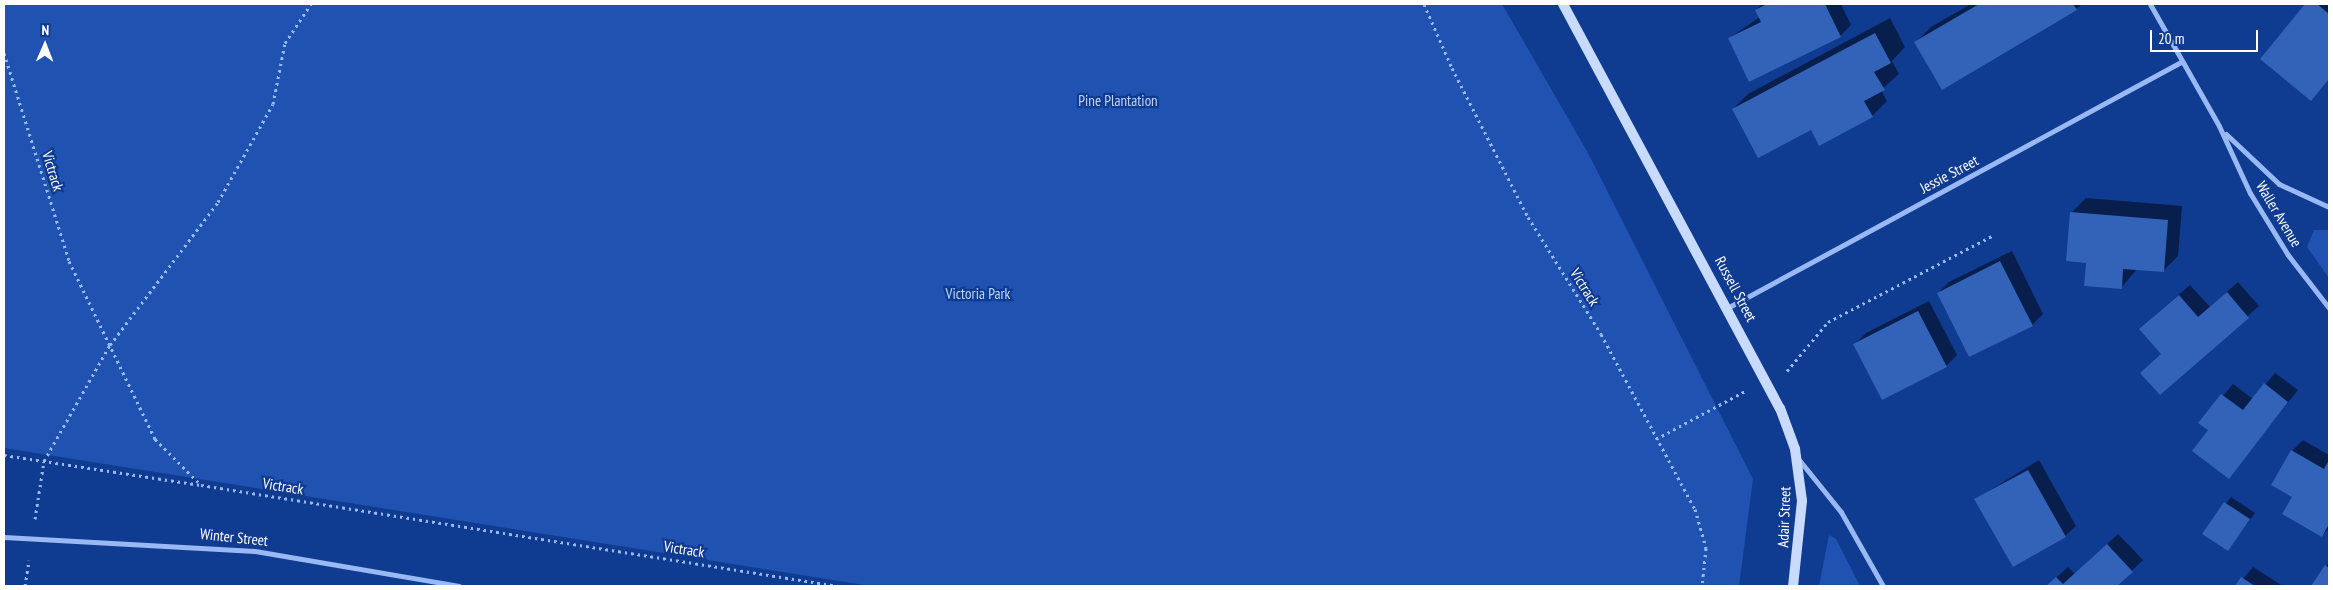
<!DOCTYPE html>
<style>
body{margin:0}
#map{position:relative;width:2333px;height:590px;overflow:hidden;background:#0f3b91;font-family:"PT Sans Narrow",sans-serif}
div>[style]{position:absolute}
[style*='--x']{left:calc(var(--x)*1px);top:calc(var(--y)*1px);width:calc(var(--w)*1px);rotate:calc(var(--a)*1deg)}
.green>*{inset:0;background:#2053b1}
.shadow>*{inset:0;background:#0007}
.building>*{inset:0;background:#3362b9}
.path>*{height:3px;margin-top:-1.5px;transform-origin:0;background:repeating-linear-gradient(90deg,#99b9f4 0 2.5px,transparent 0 6.5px)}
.street>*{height:5px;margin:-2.5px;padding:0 2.5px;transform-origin:2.5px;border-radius:2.5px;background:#99b9f4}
.secondary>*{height:10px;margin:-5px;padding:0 5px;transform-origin:5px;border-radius:5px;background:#c8dafd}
span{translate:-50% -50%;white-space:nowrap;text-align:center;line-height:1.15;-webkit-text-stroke:4.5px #0f3b91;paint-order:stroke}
.park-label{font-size:15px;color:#c1d6fe}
.street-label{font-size:15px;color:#fff}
.frame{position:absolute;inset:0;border:5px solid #fff;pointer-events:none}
.north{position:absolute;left:20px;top:20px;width:50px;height:50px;-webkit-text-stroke:4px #0f3b91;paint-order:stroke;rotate:1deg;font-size:14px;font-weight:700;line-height:20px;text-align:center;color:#fff}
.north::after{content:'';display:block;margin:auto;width:18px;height:22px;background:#fff;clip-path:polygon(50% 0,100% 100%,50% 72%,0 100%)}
.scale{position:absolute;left:2150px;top:30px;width:108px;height:22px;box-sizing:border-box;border:2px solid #fff;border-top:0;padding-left:6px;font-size:15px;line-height:18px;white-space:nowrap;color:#fff;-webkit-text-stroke:4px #0f3b91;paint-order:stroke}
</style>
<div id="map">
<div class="green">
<div style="clip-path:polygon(4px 4px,1502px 4px,1588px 153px,1753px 479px,1739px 586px,871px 586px,4px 448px)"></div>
<div style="clip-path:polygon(2314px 230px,2329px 230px,2329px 278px,2307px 247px)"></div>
<div style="clip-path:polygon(1829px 535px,1836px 539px,1860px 586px,1819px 586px)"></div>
</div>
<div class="shadow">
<div style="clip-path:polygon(1762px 4px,1841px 4px,1851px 25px,1840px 36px,1729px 38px,1760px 17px,1756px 10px)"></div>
<div style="clip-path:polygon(1971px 4px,2082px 4px,2076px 9px,1916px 42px,1931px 27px)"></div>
<div style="clip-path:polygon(2306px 4px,2329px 4px,2329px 79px,2311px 99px,2261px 59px)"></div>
<div style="clip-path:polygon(1890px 18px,1905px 47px,1892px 61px,1899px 74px,1881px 90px,1887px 101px,1872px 116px,1811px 129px,1733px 109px,1748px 94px)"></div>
<div style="clip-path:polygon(2086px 198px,2182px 206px,2178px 256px,2163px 271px,2137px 269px,2122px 287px,2087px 262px,2071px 213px)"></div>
<div style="clip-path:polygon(2012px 251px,2043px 314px,2032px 325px,1938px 293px,1949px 282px)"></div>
<div style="clip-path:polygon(2238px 282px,2259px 306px,2160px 393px,2162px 353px,2152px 318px,2190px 285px,2210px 307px)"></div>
<div style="clip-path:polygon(1929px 301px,1957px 355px,1946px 366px,1855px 344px,1866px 333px)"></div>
<div style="clip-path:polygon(2275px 373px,2298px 390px,2229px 477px,2209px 430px,2200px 423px,2233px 384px,2253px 399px)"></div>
<div style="clip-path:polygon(2303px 440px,2329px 455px,2329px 528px,2322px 536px,2294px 496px,2292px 451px)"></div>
<div style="clip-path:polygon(2039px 460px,2076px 526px,2065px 536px,1976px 499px)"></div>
<div style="clip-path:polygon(2231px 497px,2255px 513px,2228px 549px,2203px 534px)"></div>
<div style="clip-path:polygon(2118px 534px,2143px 560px,2116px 586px,2047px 586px,2068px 567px,2075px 574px)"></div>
<div style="clip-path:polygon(2329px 562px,2329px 586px,2313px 586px,2326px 566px)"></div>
<div style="clip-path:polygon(2253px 567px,2283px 586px,2237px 586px)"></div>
</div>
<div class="building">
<div style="clip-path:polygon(1767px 4px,1825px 4px,1841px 37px,1749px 82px,1728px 38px,1761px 22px,1755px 10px)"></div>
<div style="clip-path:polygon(1979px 4px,2073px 4px,2077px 10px,1942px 90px,1914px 42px)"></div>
<div style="clip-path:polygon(2305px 4px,2317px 4px,2329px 14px,2329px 79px,2311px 101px,2260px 59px)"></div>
<div style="clip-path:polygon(1875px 33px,1891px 63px,1874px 72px,1885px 90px,1864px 101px,1873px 117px,1819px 146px,1811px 130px,1758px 158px,1732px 109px)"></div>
<div style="clip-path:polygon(2070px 212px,2168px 220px,2164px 272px,2123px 269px,2122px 289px,2084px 286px,2086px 263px,2066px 261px)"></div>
<div style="clip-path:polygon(2000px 261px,2033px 326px,1969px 357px,1937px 293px)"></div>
<div style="clip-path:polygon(2227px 292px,2249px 318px,2160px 395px,2140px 373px,2161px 354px,2139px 329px,2179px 295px,2198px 317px)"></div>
<div style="clip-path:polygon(1918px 311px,1947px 367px,1882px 400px,1853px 344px)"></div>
<div style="clip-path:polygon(2264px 383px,2288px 402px,2229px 479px,2192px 451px,2208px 430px,2198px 423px,2221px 394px,2243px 410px)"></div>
<div style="clip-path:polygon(2291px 450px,2324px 469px,2329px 460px,2329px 524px,2322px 537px,2282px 514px,2292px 497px,2271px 485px)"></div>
<div style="clip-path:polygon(2028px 470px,2066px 537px,2013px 567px,1974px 499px)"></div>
<div style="clip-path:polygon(2224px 502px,2250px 519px,2228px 551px,2202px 534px)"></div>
<div style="clip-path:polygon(2107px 544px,2133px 572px,2117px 586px,2046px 586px,2056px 577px,2063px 584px)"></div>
<div style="clip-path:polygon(2325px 565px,2329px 568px,2329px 586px,2311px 586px)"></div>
<div style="clip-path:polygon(2241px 577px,2255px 586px,2235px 586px)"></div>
</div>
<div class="path">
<div style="--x:1424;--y:4;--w:70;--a:66.4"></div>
<div style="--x:1452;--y:68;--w:167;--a:63"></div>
<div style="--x:1528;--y:217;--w:138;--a:58"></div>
<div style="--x:1601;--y:334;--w:199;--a:61.8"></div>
<div style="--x:1695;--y:509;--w:41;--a:74.2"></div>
<div style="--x:1706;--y:548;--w:38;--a:96"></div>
<div style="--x:4;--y:53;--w:218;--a:72.6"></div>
<div style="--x:69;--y:261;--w:198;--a:64.2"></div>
<div style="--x:155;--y:439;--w:65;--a:45"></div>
<div style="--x:201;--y:485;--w:645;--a:9.01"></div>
<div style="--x:1787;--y:371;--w:64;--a:-50.1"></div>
<div style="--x:1828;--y:322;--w:187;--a:-27.7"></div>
<div style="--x:1656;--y:439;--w:101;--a:-28.3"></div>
<div style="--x:4;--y:455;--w:199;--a:8.7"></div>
<div style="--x:35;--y:519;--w:59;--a:-81.2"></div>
<div style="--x:44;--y:461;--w:133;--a:-60.4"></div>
<div style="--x:110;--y:345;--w:179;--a:-52.9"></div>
<div style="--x:218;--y:202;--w:112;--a:-60.7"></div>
<div style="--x:273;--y:104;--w:62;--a:-78.9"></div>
<div style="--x:285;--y:43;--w:47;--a:-56.3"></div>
<div style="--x:25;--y:586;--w:26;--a:-81"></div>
</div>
<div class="street">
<div style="--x:2150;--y:4;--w:140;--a:60.5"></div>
<div style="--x:2219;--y:126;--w:74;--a:65.2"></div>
<div style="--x:2250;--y:193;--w:73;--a:58.5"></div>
<div style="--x:2288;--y:255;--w:67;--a:52.3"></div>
<div style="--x:2226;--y:134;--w:73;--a:43.3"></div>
<div style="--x:2279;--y:184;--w:55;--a:24.7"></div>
<div style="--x:1729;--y:307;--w:514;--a:-28.46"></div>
<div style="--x:1800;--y:461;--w:65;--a:51.2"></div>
<div style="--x:1841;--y:512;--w:85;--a:60.4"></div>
<div style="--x:4;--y:537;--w:251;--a:3.2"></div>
<div style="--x:255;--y:551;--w:207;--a:9.7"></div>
</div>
<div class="secondary">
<div style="--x:1563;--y:4;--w:459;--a:61.8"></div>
<div style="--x:1780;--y:408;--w:44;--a:69.9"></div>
<div style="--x:1795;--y:449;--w:52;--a:82.3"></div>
<div style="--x:1802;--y:501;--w:85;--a:96"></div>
</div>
<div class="park-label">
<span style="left:1118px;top:101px">Pine Plantation</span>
<span style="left:978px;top:294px">Victoria Park</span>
</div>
<div class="street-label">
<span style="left:53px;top:171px;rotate:73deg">Victrack</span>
<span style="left:1949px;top:174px;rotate:-28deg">Jessie Street</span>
<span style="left:2279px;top:214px;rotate:59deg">Waller Avenue</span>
<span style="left:1585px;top:287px;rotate:58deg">Victrack</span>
<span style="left:1736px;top:289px;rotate:62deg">Russell Street</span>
<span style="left:283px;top:486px;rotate:9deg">Victrack</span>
<span style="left:1784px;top:517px;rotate:-88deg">Adair Street</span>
<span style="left:234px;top:537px;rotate:6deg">Winter Street</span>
<span style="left:684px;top:549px;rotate:9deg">Victrack</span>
</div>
<div class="frame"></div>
<div class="north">N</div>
<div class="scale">20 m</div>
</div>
